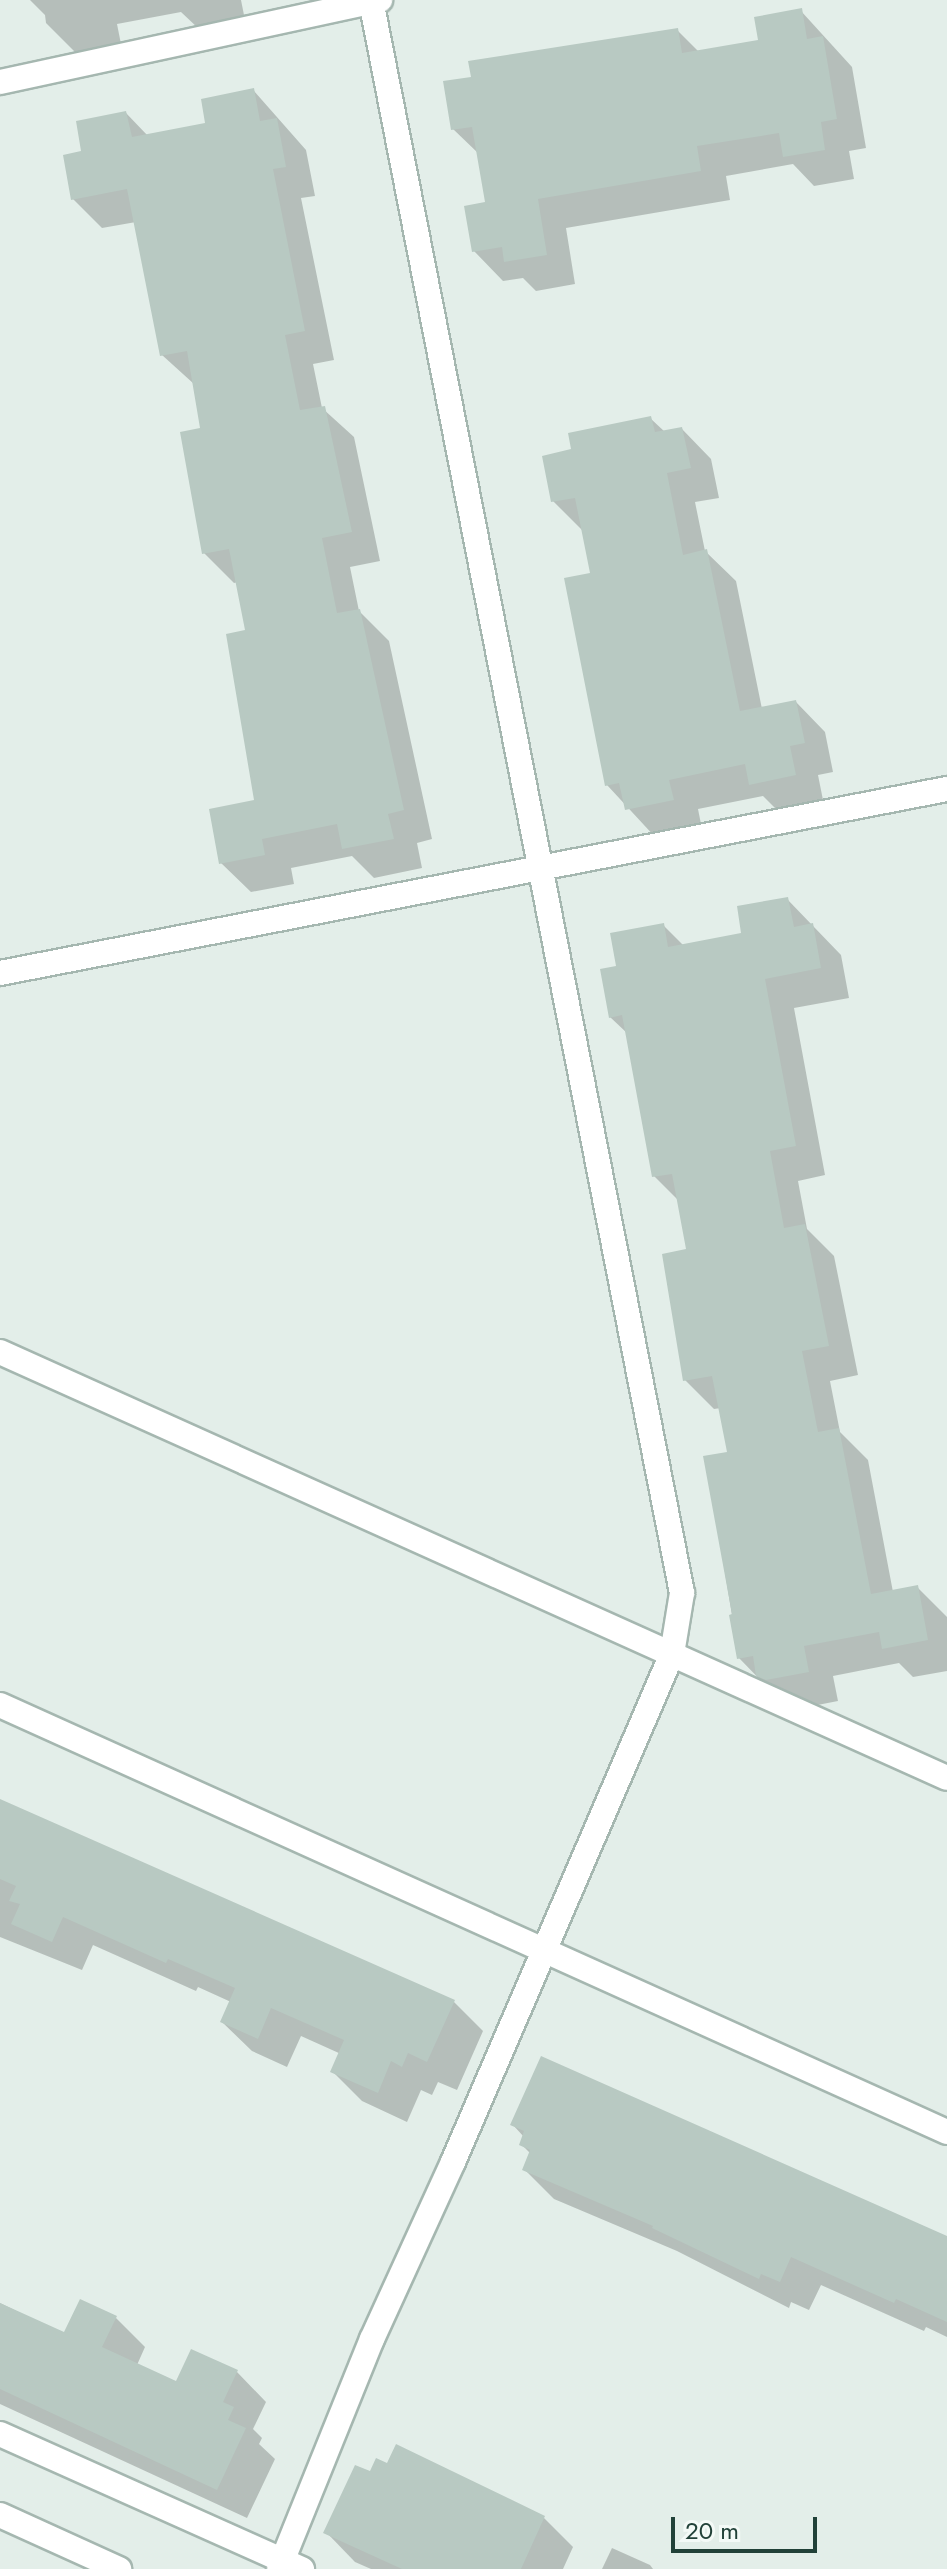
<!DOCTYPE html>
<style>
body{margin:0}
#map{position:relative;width:947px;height:2569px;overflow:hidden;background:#e3eee9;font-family:Jost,sans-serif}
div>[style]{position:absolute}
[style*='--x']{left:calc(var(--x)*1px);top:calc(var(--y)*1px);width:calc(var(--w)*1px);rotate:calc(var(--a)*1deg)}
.shadow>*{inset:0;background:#0003}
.building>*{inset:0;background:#b8c9c2}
.roads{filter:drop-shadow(2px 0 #a5b7b0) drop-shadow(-2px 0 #a5b7b0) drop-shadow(0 2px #a5b7b0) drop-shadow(0 -2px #a5b7b0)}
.street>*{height:24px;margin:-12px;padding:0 12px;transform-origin:12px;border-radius:12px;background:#fff}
.secondary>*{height:24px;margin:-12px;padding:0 12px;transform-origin:12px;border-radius:12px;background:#fff}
span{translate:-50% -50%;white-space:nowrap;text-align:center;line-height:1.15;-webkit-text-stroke:6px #f4faf7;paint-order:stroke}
.scale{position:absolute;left:671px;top:2517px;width:146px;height:36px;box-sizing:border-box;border:4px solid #214138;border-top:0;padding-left:10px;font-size:24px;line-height:28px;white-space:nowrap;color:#214138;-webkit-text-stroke:6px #f4faf7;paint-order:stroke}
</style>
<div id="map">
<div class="shadow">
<div style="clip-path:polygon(30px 0,241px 0,245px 20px,199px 29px,181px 12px,117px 24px,121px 44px,76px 53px,46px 23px,45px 15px)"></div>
<div style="clip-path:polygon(801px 11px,852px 67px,866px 148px,849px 151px,854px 179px,814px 186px,793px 164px,726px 176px,730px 200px,566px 228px,575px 284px,536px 291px,523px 278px,503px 281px,474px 251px,487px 204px,479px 154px,453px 129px,473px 78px,677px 30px,699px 52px,760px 41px)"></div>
<div style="clip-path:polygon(254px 91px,306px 150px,315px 196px,301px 198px,334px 360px,313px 364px,322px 408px,354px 437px,380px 561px,350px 567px,359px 611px,389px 641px,432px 839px,417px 843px,422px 868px,374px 878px,352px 856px,291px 868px,294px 884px,251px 892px,221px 863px,256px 802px,247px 632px,238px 582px,234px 583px,204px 553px,202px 430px,194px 384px,162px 355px,136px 222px,102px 228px,73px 199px,83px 153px,126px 113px,148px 136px,208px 125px)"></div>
<div style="clip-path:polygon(650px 418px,665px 432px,682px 429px,711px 459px,719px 498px,695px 502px,705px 551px,736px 581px,762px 709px,796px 702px,825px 732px,833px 772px,818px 775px,824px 805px,780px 813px,763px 796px,698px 809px,702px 829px,656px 838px,607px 785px,592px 575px,583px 531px,553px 501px,574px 450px)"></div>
<div style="clip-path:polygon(787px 899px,841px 955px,849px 998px,794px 1008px,825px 1175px,798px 1181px,807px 1229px,834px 1256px,858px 1375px,830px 1381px,840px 1432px,868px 1460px,893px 1592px,917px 1587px,947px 1617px,947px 1671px,913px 1677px,899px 1663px,833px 1676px,838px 1701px,797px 1709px,768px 1688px,739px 1658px,706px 1457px,729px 1454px,721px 1408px,714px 1409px,685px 1380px,688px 1251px,679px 1201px,654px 1176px,628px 1034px,610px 1017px,619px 968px,663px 925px,684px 946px,744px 934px)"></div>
<div style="clip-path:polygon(0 1801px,454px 2002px,483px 2031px,457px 2090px,438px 2082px,432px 2095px,421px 2090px,407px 2122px,362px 2101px,333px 2072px,341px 2054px,301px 2036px,287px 2067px,252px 2051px,222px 2022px,231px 2002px,198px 1987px,196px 1991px,93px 1945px,82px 1970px,0 1937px)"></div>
<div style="clip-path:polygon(513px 2125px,947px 2238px,947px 2337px,926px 2327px,924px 2331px,821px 2285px,809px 2310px,791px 2302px,789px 2308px,677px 2251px,554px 2199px,524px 2169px,531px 2154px,521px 2144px,524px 2137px)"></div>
<div style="clip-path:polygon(0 2303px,65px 2335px,116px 2318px,145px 2347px,137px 2365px,177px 2384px,237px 2372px,266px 2402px,253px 2429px,262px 2438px,259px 2444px,275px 2459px,247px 2518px,0 2404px)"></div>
<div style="clip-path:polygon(544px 2518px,573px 2547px,563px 2569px,371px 2569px,355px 2562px,326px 2532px)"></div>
<div style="clip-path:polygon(612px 2548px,650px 2565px,653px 2569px,602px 2569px)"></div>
</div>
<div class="building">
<div style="clip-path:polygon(802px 8px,807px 39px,823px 36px,837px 119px,821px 122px,825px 150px,783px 157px,779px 133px,697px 146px,701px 171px,538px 199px,547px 255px,504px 262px,502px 247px,472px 252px,464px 206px,485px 202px,472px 127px,451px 130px,443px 81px,471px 77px,468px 61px,678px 28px,682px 53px,758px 40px,754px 17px)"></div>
<div style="clip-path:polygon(254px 88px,260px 121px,277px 118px,286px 167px,273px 169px,305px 331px,285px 335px,300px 410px,325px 406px,352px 532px,322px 538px,337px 613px,360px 609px,404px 810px,388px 814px,394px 839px,342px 849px,337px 824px,262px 839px,265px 855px,219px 864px,209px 809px,254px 800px,226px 634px,245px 630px,229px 549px,202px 554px,180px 432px,200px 428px,187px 351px,160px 356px,127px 189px,71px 200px,63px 155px,81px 151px,76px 121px,126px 111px,132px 137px,205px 123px,201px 99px)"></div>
<div style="clip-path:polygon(651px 416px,655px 432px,682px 427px,691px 468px,667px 473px,683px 555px,707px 549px,740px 711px,796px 700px,805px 743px,790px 746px,796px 775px,749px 785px,745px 764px,669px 780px,674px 800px,625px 810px,619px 783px,605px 786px,564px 578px,590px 573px,575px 498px,551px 502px,542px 456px,571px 449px,568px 433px)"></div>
<div style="clip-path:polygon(788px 897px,794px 927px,813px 923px,821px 968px,765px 979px,796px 1146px,770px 1151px,784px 1228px,805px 1224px,829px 1346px,802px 1351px,818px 1432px,839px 1428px,871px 1594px,918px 1585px,928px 1640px,882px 1649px,879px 1632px,804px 1646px,809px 1672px,766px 1680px,756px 1676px,753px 1656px,737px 1659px,729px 1615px,732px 1614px,703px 1456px,727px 1452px,712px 1376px,683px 1381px,662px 1254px,686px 1249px,672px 1174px,652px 1177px,622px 1015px,609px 1018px,600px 969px,616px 966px,610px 933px,664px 923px,668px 947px,741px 933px,737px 906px)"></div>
<div style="clip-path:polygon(0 1799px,455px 2000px,427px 2062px,408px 2053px,402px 2067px,391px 2061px,378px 2093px,330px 2072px,344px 2040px,271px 2008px,258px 2039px,220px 2022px,235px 1988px,168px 1959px,166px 1963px,63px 1917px,52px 1942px,11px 1924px,20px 1904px,9px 1901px,16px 1886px,0 1879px)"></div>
<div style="clip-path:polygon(541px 2056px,947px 2236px,947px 2322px,896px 2299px,894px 2303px,791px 2257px,780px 2282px,761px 2274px,759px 2279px,652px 2228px,653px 2226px,522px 2170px,530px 2150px,519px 2145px,524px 2131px,510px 2125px)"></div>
<div style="clip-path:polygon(80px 2299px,117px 2316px,102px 2347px,176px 2381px,191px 2349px,238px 2370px,223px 2402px,234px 2407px,228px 2420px,246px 2428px,217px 2490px,0 2389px,0 2303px,64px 2332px)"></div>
<div style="clip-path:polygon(396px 2444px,545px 2516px,521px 2569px,402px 2569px,323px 2533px,355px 2465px,370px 2471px,376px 2458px,387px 2463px)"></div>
</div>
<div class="roads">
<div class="street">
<div style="--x:0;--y:82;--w:389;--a:-12.2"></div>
<div style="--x:0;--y:973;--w:965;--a:-11"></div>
<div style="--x:0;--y:1352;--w:1038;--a:24.22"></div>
<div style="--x:0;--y:1705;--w:1039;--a:24.27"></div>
<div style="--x:279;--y:2569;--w:248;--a:-68"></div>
<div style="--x:372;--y:2339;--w:195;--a:-65.4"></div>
<div style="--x:453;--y:2162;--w:553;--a:-66.68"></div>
<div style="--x:672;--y:1654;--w:62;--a:-80.7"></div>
<div style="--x:682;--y:1593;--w:1623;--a:-101.05"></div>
</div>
<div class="secondary">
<div style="--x:0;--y:2434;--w:331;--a:24.1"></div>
<div style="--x:0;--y:2515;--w:131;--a:24.4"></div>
</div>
</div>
<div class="scale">20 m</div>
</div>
